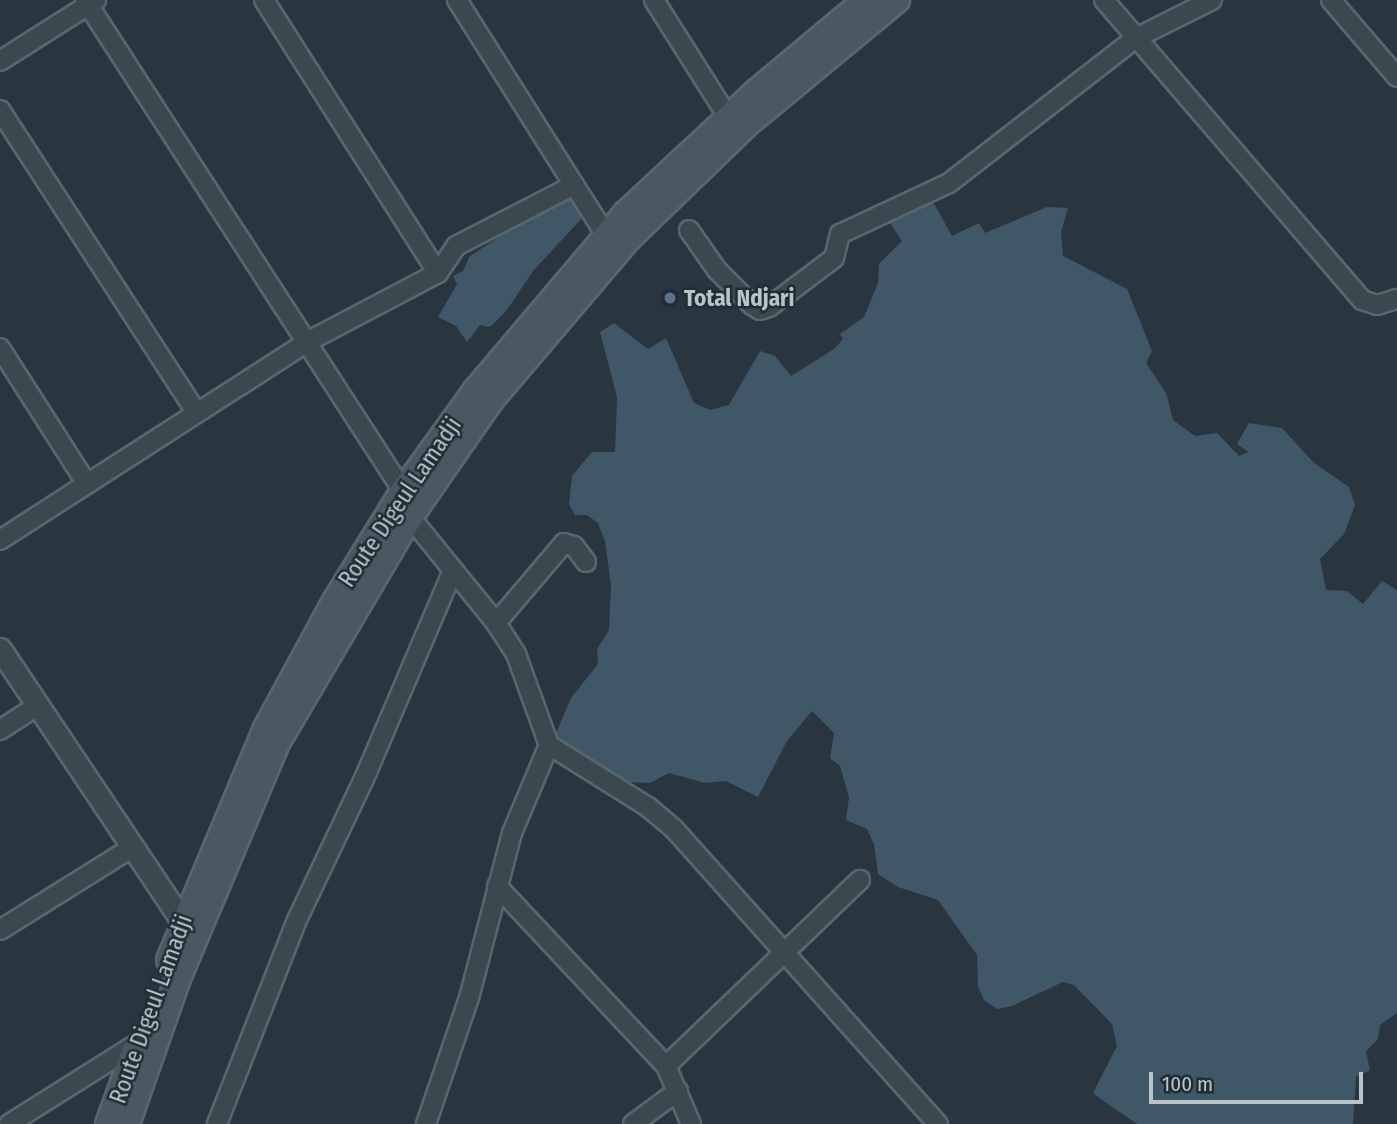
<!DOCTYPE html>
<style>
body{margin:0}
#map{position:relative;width:1397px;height:1124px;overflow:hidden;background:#293640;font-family:"Fira Sans Condensed",sans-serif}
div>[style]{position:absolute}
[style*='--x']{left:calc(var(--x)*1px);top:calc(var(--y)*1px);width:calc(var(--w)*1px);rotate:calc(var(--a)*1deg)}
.water>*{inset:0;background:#405767}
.roads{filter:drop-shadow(2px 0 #5a666d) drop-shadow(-2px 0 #5a666d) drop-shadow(0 2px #5a666d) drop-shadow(0 -2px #5a666d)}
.minor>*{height:18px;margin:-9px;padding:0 9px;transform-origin:9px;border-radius:9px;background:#3c4850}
.tertiary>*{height:21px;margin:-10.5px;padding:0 10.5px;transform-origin:10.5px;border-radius:10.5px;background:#3c4850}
.secondary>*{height:24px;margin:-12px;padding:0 12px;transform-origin:12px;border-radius:12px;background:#4b5862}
.dots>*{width:19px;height:19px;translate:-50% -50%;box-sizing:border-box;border:4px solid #212d35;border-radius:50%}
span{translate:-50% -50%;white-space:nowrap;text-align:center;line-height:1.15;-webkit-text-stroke:5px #212d35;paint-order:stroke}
.poi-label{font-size:23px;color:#b9c3ca;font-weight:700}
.left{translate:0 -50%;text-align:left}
.street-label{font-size:23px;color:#b9c3ca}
.scale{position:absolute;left:1149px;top:1072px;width:214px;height:32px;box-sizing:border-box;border:4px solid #b9c3ca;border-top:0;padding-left:9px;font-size:21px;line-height:24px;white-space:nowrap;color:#b9c3ca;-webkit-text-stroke:5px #212d35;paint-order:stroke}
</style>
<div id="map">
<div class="water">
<div style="clip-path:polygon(570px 191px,585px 215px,533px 271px,507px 310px,490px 327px,480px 325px,467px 342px,456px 326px,438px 317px,457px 284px,453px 276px,463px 271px,470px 256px)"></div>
<div style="clip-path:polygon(931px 198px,952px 236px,979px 223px,985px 233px,1047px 207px,1068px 208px,1061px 232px,1063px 256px,1127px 289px,1152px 351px,1146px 363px,1166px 393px,1173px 420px,1195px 436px,1217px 433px,1239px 456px,1248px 452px,1237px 444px,1249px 423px,1282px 428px,1314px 463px,1349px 487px,1355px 505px,1344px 534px,1320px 559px,1326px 590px,1347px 591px,1363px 604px,1382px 581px,1397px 590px,1397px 1013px,1380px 1025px,1378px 1039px,1366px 1051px,1370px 1070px,1356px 1077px,1353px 1124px,1137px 1124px,1105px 1102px,1093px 1093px,1117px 1046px,1112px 1024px,1074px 985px,1063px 982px,1012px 1006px,997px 1009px,984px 1000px,978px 986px,977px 955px,938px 900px,898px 887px,878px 874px,874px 844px,867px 829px,846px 820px,849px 797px,840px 766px,830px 758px,834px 733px,812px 711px,787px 741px,758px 797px,726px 781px,705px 783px,669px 773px,650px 783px,626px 782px,596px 768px,554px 738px,571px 698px,598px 664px,597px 649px,609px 630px,611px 585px,605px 541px,598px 523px,587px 515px,575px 515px,569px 504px,572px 476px,592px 452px,615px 452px,617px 397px,600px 332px,614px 323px,648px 349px,666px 338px,694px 403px,710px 410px,729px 405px,760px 351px,775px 356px,791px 376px,834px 349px,843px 339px,840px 334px,864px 317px,878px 283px,879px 264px,902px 241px,888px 220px)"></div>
</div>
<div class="roads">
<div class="minor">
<div style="--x:85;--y:0;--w:585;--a:57.07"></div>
<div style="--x:264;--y:0;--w:324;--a:57.5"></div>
<div style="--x:457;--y:0;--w:219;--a:57.7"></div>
<div style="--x:654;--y:0;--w:138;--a:57.7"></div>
<div style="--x:1104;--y:0;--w:396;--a:49.3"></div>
<div style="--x:1362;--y:300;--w:16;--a:18"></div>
<div style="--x:1377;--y:305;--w:21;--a:-17"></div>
<div style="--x:1331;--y:0;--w:101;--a:49.4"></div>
<div style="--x:0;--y:61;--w:114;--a:-32.4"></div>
<div style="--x:0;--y:110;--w:361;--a:57"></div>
<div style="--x:689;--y:230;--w:49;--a:55"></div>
<div style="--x:717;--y:270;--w:49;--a:45"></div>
<div style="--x:752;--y:305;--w:9;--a:32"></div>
<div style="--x:760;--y:310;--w:9;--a:-18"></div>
<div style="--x:769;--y:307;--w:81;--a:-37"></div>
<div style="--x:834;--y:258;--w:25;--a:-76"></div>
<div style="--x:840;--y:234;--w:120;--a:-25.1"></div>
<div style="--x:949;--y:183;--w:237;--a:-37.8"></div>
<div style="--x:1136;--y:38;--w:85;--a:-26.6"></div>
<div style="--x:0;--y:348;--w:161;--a:57.4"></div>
<div style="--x:410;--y:517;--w:136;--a:50.9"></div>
<div style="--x:496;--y:623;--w:37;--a:57"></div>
<div style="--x:516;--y:654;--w:97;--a:70.1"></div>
<div style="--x:549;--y:745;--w:117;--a:32.1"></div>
<div style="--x:648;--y:807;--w:34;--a:40"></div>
<div style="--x:674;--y:829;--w:396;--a:48.2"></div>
<div style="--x:0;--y:540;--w:365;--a:-32.8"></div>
<div style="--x:307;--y:342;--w:148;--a:-27.8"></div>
<div style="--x:438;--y:273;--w:32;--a:-56"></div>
<div style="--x:456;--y:246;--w:133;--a:-27.3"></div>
<div style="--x:574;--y:185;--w:59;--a:57.4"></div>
<div style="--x:496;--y:623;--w:105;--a:-49.6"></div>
<div style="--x:564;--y:543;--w:10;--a:17"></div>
<div style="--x:574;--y:546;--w:20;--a:53"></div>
<div style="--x:0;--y:730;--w:44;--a:-33"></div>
<div style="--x:497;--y:886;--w:247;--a:46.8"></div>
<div style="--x:666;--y:1066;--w:63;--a:66.7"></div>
<div style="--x:0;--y:930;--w:155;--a:-32"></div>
<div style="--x:666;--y:1066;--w:269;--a:-43.8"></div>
<div style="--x:9;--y:1124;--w:152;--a:-32.1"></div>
<div style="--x:217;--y:1124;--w:217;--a:-68.6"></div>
<div style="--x:296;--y:922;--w:158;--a:-64.6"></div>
<div style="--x:364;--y:779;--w:227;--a:-66.9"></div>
<div style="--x:426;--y:1124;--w:133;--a:-71.2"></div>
<div style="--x:469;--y:998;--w:171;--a:-75.4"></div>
<div style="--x:512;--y:833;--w:95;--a:-67.2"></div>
<div style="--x:633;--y:1124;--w:56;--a:-36.3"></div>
</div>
<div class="tertiary">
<div style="--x:0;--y:649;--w:329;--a:56.2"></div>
</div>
<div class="secondary">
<div style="--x:169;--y:960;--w:249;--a:-67.3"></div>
<div style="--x:265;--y:730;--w:147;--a:-61.5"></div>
<div style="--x:335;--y:601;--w:129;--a:-58.3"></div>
<div style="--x:403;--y:491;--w:123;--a:-54.2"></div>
<div style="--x:475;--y:391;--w:233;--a:-49.7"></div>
<div style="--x:626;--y:213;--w:178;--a:-42.9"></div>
<div style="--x:756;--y:92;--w:143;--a:-39.9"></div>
<div style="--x:108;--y:1124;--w:79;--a:-70"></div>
<div style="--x:127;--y:1124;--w:151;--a:-70.7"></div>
<div style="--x:177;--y:981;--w:258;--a:-67.2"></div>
<div style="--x:277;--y:743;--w:262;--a:-59.5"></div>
<div style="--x:410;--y:517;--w:142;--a:-55.3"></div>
<div style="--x:491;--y:400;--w:210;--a:-49.6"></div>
<div style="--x:627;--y:240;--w:168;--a:-44"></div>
<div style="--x:748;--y:123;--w:193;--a:-39.5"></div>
</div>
</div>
<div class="dots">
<div style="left:670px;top:298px;background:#5c6f8a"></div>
</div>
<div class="poi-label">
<span class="left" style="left:684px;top:298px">Total Ndjari</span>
</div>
<div class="street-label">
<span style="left:400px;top:502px;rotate:-56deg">Route Digeul Lamadji</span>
<span style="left:151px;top:1009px;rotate:-70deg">Route Digeul Lamadji</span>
</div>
<div class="scale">100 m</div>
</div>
